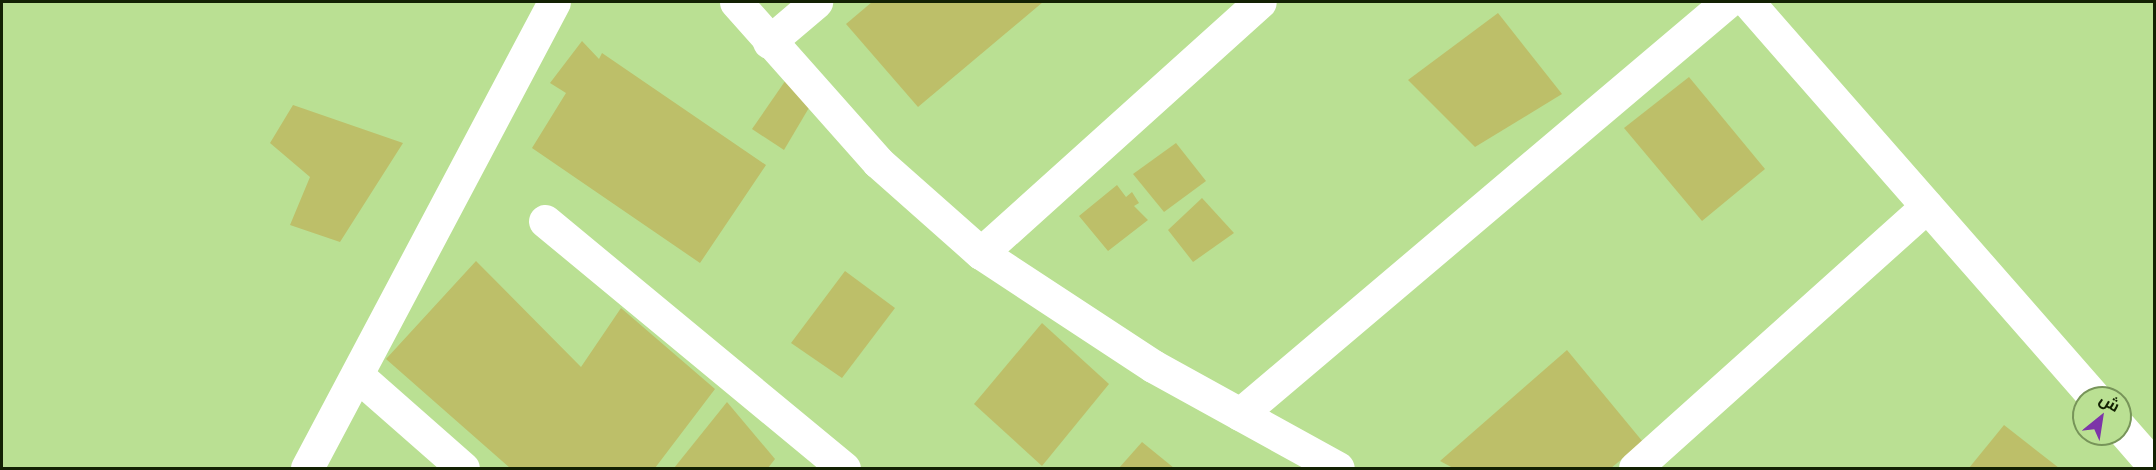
<!DOCTYPE html>
<meta charset="utf-8">
<style>
body{margin:0}
#map{position:relative;width:2156px;height:470px;overflow:hidden;background:#bae093;font-family:"PT Serif",Cairo,serif}
div>[style]{position:absolute}
[style*='--x']{left:calc(var(--x)*1px);top:calc(var(--y)*1px);width:calc(var(--w)*1px);rotate:calc(var(--a)*1deg)}
.building>*{inset:0;background:#bdbf69}
.minor>*{height:33px;margin:-16.5px;padding:0 16.5px;transform-origin:16.5px;border-radius:16.5px;background:#fff}
span{translate:-50% -50%;white-space:nowrap;text-align:center;line-height:1.15;-webkit-text-stroke:4.5px #bae093;paint-order:stroke}
.frame{position:absolute;inset:0;border:3px solid #132103;pointer-events:none}
.north{position:absolute;left:2072px;top:386px;width:60px;height:60px;box-sizing:border-box;background:#bae093;border:2px solid #779459;border-radius:50%;rotate:30deg;font-size:16px;font-weight:700;line-height:24px;text-align:center;color:#132103}
.north::after{content:'';display:block;margin:auto;width:21px;height:27px;background:#7d35a8;clip-path:polygon(50% 0,100% 100%,50% 72%,0 100%)}
</style>
<div id="map">
<div class="building">
<div style="clip-path:polygon(872px 2px,1043px 2px,918px 107px,846px 24px)"></div>
<div style="clip-path:polygon(1498px 13px,1562px 94px,1475px 147px,1408px 80px)"></div>
<div style="clip-path:polygon(582px 41px,599px 59px,602px 53px,766px 165px,700px 263px,532px 148px,566px 93px,550px 83px)"></div>
<div style="clip-path:polygon(790px 74px,813px 101px,784px 150px,752px 129px)"></div>
<div style="clip-path:polygon(1689px 77px,1765px 169px,1702px 221px,1624px 128px)"></div>
<div style="clip-path:polygon(293px 105px,403px 143px,340px 242px,290px 225px,310px 177px,270px 143px)"></div>
<div style="clip-path:polygon(1176px 143px,1206px 181px,1164px 212px,1133px 174px)"></div>
<div style="clip-path:polygon(1117px 185px,1126px 197px,1132px 192px,1139px 203px,1134px 206px,1148px 220px,1108px 251px,1079px 216px)"></div>
<div style="clip-path:polygon(1202px 198px,1234px 233px,1193px 262px,1168px 230px)"></div>
<div style="clip-path:polygon(476px 261px,581px 367px,621px 308px,715px 389px,655px 468px,510px 468px,386px 359px)"></div>
<div style="clip-path:polygon(845px 271px,895px 308px,842px 378px,791px 343px)"></div>
<div style="clip-path:polygon(1042px 323px,1109px 384px,1042px 466px,974px 404px)"></div>
<div style="clip-path:polygon(1567px 350px,1643px 442px,1611px 468px,1453px 468px,1440px 461px)"></div>
<div style="clip-path:polygon(727px 402px,775px 459px,768px 468px,674px 468px)"></div>
<div style="clip-path:polygon(2004px 425px,2059px 468px,1969px 468px)"></div>
<div style="clip-path:polygon(1142px 442px,1174px 468px,1119px 468px)"></div>
</div>
<div class="minor">
<div style="--x:736;--y:2;--w:214;--a:48.4"></div>
<div style="--x:878;--y:162;--w:137;--a:41.5"></div>
<div style="--x:981;--y:253;--w:206;--a:33.3"></div>
<div style="--x:1153;--y:366;--w:211;--a:28.9"></div>
<div style="--x:1748;--y:2;--w:527;--a:48.77"></div>
<div style="--x:769;--y:42;--w:62;--a:-40.4"></div>
<div style="--x:545;--y:221;--w:388;--a:39.6"></div>
<div style="--x:981;--y:253;--w:375;--a:-42"></div>
<div style="--x:357;--y:375;--w:141;--a:41.3"></div>
<div style="--x:1240;--y:414;--w:638;--a:-40.23"></div>
<div style="--x:2120;--y:427;--w:52;--a:48.9"></div>
<div style="--x:307;--y:468;--w:527;--a:-62.07"></div>
<div style="--x:1635;--y:468;--w:392;--a:-41.9"></div>
</div>
<div class="frame"></div>
<div class="north">ش</div>
</div>
